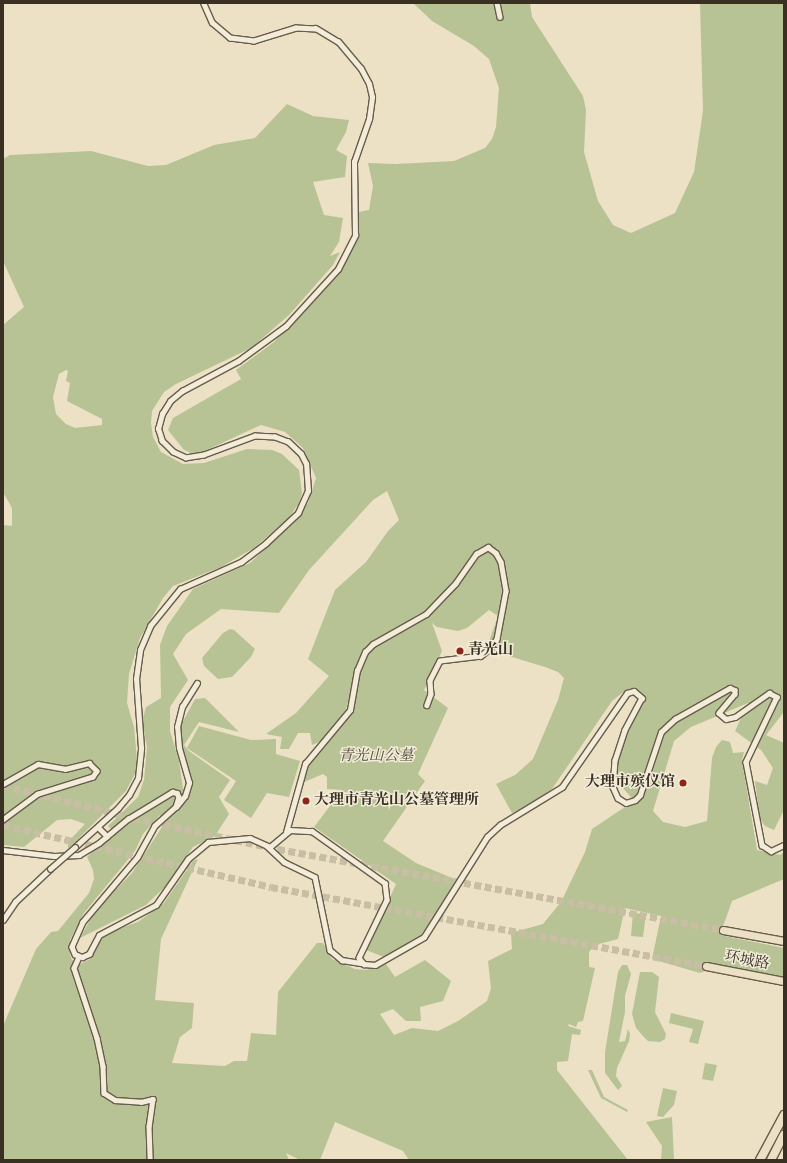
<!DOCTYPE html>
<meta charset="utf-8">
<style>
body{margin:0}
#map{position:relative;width:787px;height:1163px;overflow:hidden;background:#ece1c4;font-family:"Old Standard TT","Noto Serif SC",serif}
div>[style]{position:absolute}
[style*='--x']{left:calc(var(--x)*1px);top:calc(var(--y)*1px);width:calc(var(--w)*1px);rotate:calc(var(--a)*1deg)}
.green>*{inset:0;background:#b7c395}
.primary-tunnel>*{height:7px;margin-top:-3.5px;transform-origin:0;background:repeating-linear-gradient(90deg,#c8bea4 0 7px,transparent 0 10.5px)}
.roads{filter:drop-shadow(1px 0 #665c4b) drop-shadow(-1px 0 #665c4b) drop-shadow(0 1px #665c4b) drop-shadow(0 -1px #665c4b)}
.minor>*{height:4.5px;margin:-2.25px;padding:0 2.25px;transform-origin:2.25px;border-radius:2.25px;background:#f3ecd9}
.primary>*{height:7px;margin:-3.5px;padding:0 3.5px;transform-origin:3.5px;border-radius:3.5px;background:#ece1c4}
.trunk>*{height:8px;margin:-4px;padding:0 4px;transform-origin:4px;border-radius:4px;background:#ece1c4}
.bridges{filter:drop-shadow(1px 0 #665c4b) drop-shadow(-1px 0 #665c4b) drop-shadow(0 1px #665c4b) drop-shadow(0 -1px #665c4b)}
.minor-bridge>*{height:4.5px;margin:-2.25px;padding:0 2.25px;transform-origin:2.25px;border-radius:2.25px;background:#f3ecd9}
.dots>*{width:11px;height:11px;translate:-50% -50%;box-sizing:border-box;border:2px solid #f3ecd9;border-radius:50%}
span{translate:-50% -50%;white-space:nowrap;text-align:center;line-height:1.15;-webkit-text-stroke:3px #f3ecd9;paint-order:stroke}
.poi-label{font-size:15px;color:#393023;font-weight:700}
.left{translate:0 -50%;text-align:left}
.right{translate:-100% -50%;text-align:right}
.park-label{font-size:15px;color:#524d3a;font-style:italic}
.street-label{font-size:15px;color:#393023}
.frame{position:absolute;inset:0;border:4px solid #393023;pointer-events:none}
</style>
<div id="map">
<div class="green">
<div style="clip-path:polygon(evenodd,413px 3px,530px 3px,532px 17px,583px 96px,586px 110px,584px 152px,598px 201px,613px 225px,631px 233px,675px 213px,694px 172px,703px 111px,700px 3px,784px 3px,784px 712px,766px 735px,784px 743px,784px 810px,774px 830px,765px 826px,760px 819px,755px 781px,767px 785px,773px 768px,761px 750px,735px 731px,748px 703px,691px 727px,674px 741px,653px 811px,663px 822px,685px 827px,707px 821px,712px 758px,716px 747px,722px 740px,730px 742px,733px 753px,744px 752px,742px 760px,757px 850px,780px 855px,784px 852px,784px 879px,732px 901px,720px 935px,784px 948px,784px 977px,706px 962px,705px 971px,700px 973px,652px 959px,661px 916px,625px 908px,618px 939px,595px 945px,589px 952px,589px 967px,595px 968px,583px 1021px,578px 1022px,576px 1027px,569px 1024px,568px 1026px,581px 1030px,580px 1035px,572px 1034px,568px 1061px,557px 1062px,557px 1070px,628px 1160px,409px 1160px,403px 1151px,335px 1122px,320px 1160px,300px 1160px,286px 1153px,289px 1160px,3px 1160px,3px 1026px,36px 949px,51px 932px,58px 931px,89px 893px,94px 879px,93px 870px,87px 857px,114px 831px,108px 826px,138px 797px,144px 780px,147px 747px,142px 721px,146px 707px,161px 698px,160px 645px,167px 626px,193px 589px,250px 563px,289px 527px,308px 503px,316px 478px,303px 448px,285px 432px,261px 425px,196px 455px,184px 450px,168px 430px,173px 418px,241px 379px,236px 370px,274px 342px,343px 267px,358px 235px,359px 212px,369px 210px,373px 186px,368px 163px,396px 164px,454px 161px,485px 148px,492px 139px,496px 127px,499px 88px,489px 59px,474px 46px,432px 21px,413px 3px,387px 491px,399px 520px,388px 531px,366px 562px,335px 590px,308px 659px,329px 676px,296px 713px,266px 734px,282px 737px,280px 749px,289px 749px,298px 733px,310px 733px,312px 745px,324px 740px,344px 716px,357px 670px,366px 652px,376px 644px,366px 655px,356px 677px,351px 714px,308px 765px,302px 783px,323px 774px,327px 777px,327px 789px,342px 790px,314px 827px,396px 884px,366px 950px,384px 957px,417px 940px,438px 913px,457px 880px,416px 863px,383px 841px,425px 781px,418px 774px,448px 708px,424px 690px,442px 651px,432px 623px,437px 627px,458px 631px,467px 628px,489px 610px,498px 616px,488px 644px,489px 650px,545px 667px,558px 672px,564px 678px,558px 700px,533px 759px,515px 775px,496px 784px,512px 813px,533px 803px,552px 789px,612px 701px,622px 693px,633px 689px,639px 691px,644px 700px,629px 725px,618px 754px,617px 773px,623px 788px,634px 801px,592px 829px,585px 852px,561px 902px,543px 924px,511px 933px,512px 949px,488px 961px,491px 988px,487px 1001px,458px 1021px,438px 1031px,412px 1028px,394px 1035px,380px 1014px,393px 1009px,406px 1021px,421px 1021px,420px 1007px,443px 1001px,451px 981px,425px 960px,395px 977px,386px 964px,366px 970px,355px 969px,332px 959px,323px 943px,317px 943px,278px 992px,276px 1035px,251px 1033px,247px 1061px,234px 1061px,225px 1066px,172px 1063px,180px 1037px,192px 1028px,194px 1003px,155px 1000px,161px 939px,198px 859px,193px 861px,164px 903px,138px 922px,109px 932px,100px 941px,90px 959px,80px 964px,72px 960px,70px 954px,70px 940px,84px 913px,135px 851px,143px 834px,160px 815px,162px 827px,132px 873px,95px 911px,80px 938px,146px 905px,168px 884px,193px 847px,215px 836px,229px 814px,219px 797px,230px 780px,189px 751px,184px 745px,199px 722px,239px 732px,205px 698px,195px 699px,181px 725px,181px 747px,191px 783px,183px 789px,179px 761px,170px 731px,170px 707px,188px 680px,173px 654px,186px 634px,221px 609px,279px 613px,309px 570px,373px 500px,387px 491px,413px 3px,420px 613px,426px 619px,381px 641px,401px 626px,420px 613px)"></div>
<div style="clip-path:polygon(evenodd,287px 104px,313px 116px,349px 120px,346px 132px,336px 150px,347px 156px,345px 177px,313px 182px,324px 215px,343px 218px,339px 242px,330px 256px,340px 252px,333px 265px,289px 315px,251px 348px,176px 384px,164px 392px,152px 411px,151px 423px,153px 437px,161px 452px,183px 464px,204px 463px,247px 449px,272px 450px,282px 454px,299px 470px,302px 493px,299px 503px,289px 518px,254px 548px,221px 567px,173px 586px,163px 598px,140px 638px,129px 674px,127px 703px,134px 727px,137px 759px,136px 772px,126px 791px,68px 849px,68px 842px,85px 824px,71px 819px,57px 820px,24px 847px,3px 845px,3px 525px,12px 526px,12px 508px,3px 492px,3px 325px,24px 307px,3px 261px,3px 159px,10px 155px,91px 151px,148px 166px,166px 165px,214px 145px,255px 138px,287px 104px,66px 370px,68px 371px,66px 381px,70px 383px,67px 401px,102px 419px,102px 425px,75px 428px,66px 424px,56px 414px,53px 397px,59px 374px,66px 370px)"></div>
<div style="clip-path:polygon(230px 629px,234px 630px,255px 649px,251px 657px,232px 677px,218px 679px,204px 666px,202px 658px,223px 633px)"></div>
<div style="clip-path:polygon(199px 726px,251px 740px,276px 739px,276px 754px,300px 761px,289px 797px,267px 793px,251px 818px,224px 800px,236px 781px,187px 748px)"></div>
<div style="clip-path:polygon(633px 913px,646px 914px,643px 937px,631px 936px)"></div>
<div style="clip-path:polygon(622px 965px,627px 965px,631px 974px,625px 996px,625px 1012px,619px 1042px,625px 1041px,628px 1029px,630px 1034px,629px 1041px,617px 1068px,616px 1076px,622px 1086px,618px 1090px,605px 1073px,605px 1052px,618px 972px)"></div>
<div style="clip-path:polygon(640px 972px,652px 972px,659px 977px,655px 1012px,666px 1034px,665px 1039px,660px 1042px,648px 1041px,643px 1036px,636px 1028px,632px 1014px)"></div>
<div style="clip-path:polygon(671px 1013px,704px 1021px,698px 1044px,689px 1042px,693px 1029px,669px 1023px)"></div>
<div style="clip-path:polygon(705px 1063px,717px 1065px,713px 1081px,702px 1079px)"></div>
<div style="clip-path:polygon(588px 1070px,592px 1070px,604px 1097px,628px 1110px,627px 1112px,601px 1098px)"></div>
<div style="clip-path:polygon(663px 1088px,677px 1091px,674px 1105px,663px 1117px,657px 1116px)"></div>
<div style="clip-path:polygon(672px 1117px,674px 1160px,661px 1160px,662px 1146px,646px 1122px)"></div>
</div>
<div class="primary-tunnel">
<div style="--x:3;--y:785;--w:134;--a:14.2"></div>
<div style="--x:133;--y:818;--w:148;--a:12.1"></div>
<div style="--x:278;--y:849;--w:452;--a:10.3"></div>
<div style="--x:3;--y:825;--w:275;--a:13"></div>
<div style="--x:271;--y:887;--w:442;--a:10.3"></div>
</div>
<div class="roads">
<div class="minor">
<div style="--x:497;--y:3;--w:14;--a:78"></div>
<div style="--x:3;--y:784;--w:40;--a:-29.7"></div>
<div style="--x:38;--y:764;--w:27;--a:10"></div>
<div style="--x:65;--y:769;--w:25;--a:-14"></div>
<div style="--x:89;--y:763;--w:11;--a:45"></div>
<div style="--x:97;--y:771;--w:7;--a:124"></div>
<div style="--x:93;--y:777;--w:58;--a:162.8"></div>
<div style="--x:38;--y:794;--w:44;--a:143.4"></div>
<div style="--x:176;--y:807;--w:14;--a:-51"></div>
<div style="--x:185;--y:796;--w:14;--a:-73"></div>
<div style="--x:189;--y:783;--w:36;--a:-106"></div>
<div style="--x:179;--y:748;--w:21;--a:-95"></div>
<div style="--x:177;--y:727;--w:21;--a:-76"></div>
<div style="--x:182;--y:707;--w:28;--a:-58"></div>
<div style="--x:98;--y:827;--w:13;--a:45"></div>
<div style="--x:286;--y:832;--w:71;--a:-74.4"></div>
<div style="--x:305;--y:764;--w:70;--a:-50.2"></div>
<div style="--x:350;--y:710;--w:40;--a:-80"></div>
<div style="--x:357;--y:671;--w:21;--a:-67"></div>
<div style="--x:365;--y:652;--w:11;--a:-45"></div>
<div style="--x:373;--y:644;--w:61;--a:-29.5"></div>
<div style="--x:426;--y:614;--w:42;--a:-46"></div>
<div style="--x:455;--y:584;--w:37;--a:-55"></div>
<div style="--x:476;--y:554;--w:14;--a:-30"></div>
<div style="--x:488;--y:547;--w:10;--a:37"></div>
<div style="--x:496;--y:553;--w:10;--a:61"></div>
<div style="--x:501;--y:562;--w:29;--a:80"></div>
<div style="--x:506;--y:591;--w:49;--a:100.6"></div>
<div style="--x:497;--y:639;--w:11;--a:124"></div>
<div style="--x:491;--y:648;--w:13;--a:141"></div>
<div style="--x:481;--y:656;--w:41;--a:173"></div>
<div style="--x:440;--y:661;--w:22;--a:117"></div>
<div style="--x:430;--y:681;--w:13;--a:86"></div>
<div style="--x:431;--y:694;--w:12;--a:110"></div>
<div style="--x:267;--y:846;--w:23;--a:43"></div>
<div style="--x:284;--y:862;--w:34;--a:26"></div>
<div style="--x:315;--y:877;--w:75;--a:78.4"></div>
<div style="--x:330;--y:950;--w:16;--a:40"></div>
<div style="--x:342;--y:960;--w:20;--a:9"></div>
<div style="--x:75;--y:847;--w:58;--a:-42.2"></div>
<div style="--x:118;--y:808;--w:17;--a:-50"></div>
<div style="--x:129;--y:795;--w:19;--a:-62"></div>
<div style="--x:138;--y:778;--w:30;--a:-84"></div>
<div style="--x:141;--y:748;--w:69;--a:-94.1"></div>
<div style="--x:136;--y:679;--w:29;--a:-82"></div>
<div style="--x:140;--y:650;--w:26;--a:-67"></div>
<div style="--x:150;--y:626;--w:48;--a:-51"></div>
<div style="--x:180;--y:589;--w:67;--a:-23.9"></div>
<div style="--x:241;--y:562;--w:31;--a:-37"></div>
<div style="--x:266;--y:543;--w:44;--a:-43.2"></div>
<div style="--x:298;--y:513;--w:24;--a:-66"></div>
<div style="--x:308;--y:491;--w:27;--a:-94"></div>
<div style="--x:306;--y:464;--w:11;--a:-117"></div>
<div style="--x:301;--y:454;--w:18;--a:-137"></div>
<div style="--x:288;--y:442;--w:14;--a:-159"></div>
<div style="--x:275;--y:437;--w:20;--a:-177"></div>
<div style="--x:255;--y:436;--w:54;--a:159.6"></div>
<div style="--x:204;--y:455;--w:18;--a:171"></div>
<div style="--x:186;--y:458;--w:14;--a:-155"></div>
<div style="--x:173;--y:452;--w:16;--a:-135"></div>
<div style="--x:162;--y:441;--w:13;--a:-108"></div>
<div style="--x:158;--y:429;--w:16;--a:-75"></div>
<div style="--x:162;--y:414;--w:15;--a:-58"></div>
<div style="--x:170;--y:401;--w:16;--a:-40"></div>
<div style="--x:182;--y:391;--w:64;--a:-28.2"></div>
<div style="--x:238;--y:361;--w:59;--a:-36.1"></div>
<div style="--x:286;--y:326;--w:77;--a:-47.6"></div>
<div style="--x:338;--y:269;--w:38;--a:-63"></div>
<div style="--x:355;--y:235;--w:73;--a:-90.8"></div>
<div style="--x:354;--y:162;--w:46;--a:-70.8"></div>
<div style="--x:369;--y:119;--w:22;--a:-82"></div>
<div style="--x:372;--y:97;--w:13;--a:-103"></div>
<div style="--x:369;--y:84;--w:17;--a:-118"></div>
<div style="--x:361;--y:69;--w:35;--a:-130"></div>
<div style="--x:338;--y:42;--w:26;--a:-149"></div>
<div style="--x:316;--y:29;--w:20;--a:-177"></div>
<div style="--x:296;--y:28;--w:44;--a:162.8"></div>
<div style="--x:254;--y:41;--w:24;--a:-173"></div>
<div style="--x:230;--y:38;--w:23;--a:-140"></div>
<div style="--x:212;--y:23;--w:22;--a:-114"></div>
<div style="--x:3;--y:850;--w:51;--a:6.7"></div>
<div style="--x:54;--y:856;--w:25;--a:-2"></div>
<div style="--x:79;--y:855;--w:23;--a:-31"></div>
<div style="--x:99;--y:843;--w:38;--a:-40"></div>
<div style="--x:128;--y:819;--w:52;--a:-31.5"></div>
<div style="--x:172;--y:792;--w:5;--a:11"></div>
<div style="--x:177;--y:793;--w:4;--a:63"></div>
<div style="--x:179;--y:797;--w:10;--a:107"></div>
<div style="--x:176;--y:807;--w:28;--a:138"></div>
<div style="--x:155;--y:826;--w:35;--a:119"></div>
<div style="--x:138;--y:857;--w:85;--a:130.2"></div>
<div style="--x:83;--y:922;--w:27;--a:114"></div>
<div style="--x:72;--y:947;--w:8;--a:67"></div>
<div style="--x:75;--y:954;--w:8;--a:23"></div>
<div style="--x:82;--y:957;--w:8;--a:-23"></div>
<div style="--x:89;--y:954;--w:21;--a:-62"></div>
<div style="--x:99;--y:935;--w:64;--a:-27.8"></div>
<div style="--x:156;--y:905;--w:56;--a:-55.2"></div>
<div style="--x:188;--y:859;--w:26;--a:-40"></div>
<div style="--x:208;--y:842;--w:42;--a:-5.4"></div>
<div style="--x:250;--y:838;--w:22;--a:24"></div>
<div style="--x:270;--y:847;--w:26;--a:-40"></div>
<div style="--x:290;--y:830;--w:22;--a:3"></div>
<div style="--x:312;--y:831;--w:90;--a:35.5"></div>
<div style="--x:385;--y:883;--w:17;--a:83"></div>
<div style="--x:387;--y:900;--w:64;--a:115.8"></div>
<div style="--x:359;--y:958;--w:8;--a:50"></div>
<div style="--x:364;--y:964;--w:11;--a:5"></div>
<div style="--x:375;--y:965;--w:56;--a:-29.7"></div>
<div style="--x:424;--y:937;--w:118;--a:-57.8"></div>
<div style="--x:487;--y:837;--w:18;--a:-43"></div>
<div style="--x:500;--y:825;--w:73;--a:-31.5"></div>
<div style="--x:562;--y:787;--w:114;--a:-55.3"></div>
<div style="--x:627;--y:693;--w:7;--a:-16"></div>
<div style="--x:634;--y:691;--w:11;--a:41"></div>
<div style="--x:642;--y:698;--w:36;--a:118"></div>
<div style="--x:625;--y:730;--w:32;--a:108"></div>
<div style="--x:615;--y:760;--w:27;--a:94"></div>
<div style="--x:613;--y:787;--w:12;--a:66"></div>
<div style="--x:618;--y:798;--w:9;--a:32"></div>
<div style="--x:626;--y:803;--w:9;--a:-18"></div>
<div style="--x:635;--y:800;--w:7;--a:-45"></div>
<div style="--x:640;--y:795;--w:66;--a:-71.6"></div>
<div style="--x:661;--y:732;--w:19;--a:-43"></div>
<div style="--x:675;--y:719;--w:63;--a:-29.4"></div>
<div style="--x:730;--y:688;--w:5;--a:22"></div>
<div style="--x:735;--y:690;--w:4;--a:90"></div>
<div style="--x:735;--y:694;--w:25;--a:130"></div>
<div style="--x:719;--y:713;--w:9;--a:41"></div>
<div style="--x:726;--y:719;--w:9;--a:-13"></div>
<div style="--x:735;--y:717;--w:42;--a:-35.2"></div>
<div style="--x:769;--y:693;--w:9;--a:27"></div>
<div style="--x:777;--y:697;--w:72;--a:115.5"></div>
<div style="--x:746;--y:762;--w:85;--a:79.1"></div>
<div style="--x:762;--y:845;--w:11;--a:34"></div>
<div style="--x:771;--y:851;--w:14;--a:-25"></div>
<div style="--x:3;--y:920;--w:22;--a:-56"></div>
<div style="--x:15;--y:902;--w:48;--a:-43.3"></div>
<div style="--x:79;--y:957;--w:12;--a:114"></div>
<div style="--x:74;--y:968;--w:74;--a:71.8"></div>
<div style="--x:97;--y:1038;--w:29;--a:78"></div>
<div style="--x:103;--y:1066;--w:27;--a:88"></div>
<div style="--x:104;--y:1093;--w:13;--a:32"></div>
<div style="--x:115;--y:1100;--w:26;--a:4"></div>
<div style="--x:141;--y:1102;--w:12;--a:-14"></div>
<div style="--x:153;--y:1099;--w:27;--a:98"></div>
<div style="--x:149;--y:1126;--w:34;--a:88"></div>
</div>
<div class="primary">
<div style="--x:723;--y:930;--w:62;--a:10.2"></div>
<div style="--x:706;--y:966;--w:79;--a:10.9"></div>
</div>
<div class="trunk">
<div style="--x:760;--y:1160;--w:51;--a:-61.9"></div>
<div style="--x:771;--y:1160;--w:28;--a:-63"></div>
</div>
</div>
<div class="bridges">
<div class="minor-bridge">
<div style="--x:50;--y:869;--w:33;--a:-41"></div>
</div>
</div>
<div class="dots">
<div style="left:460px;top:651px;background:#8f2418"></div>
<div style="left:683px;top:783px;background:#8f2418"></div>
<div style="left:306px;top:801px;background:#8f2418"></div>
</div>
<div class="poi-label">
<span class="left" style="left:468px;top:651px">青光山</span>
<span class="right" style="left:675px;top:783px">大理市殡仪馆</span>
<span class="left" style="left:314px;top:801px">大理市青光山公墓管理所</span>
</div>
<div class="park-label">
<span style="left:376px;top:757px">青光山公墓</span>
</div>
<div class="street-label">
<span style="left:747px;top:961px;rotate:11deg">环城路</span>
</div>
<div class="frame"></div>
</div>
